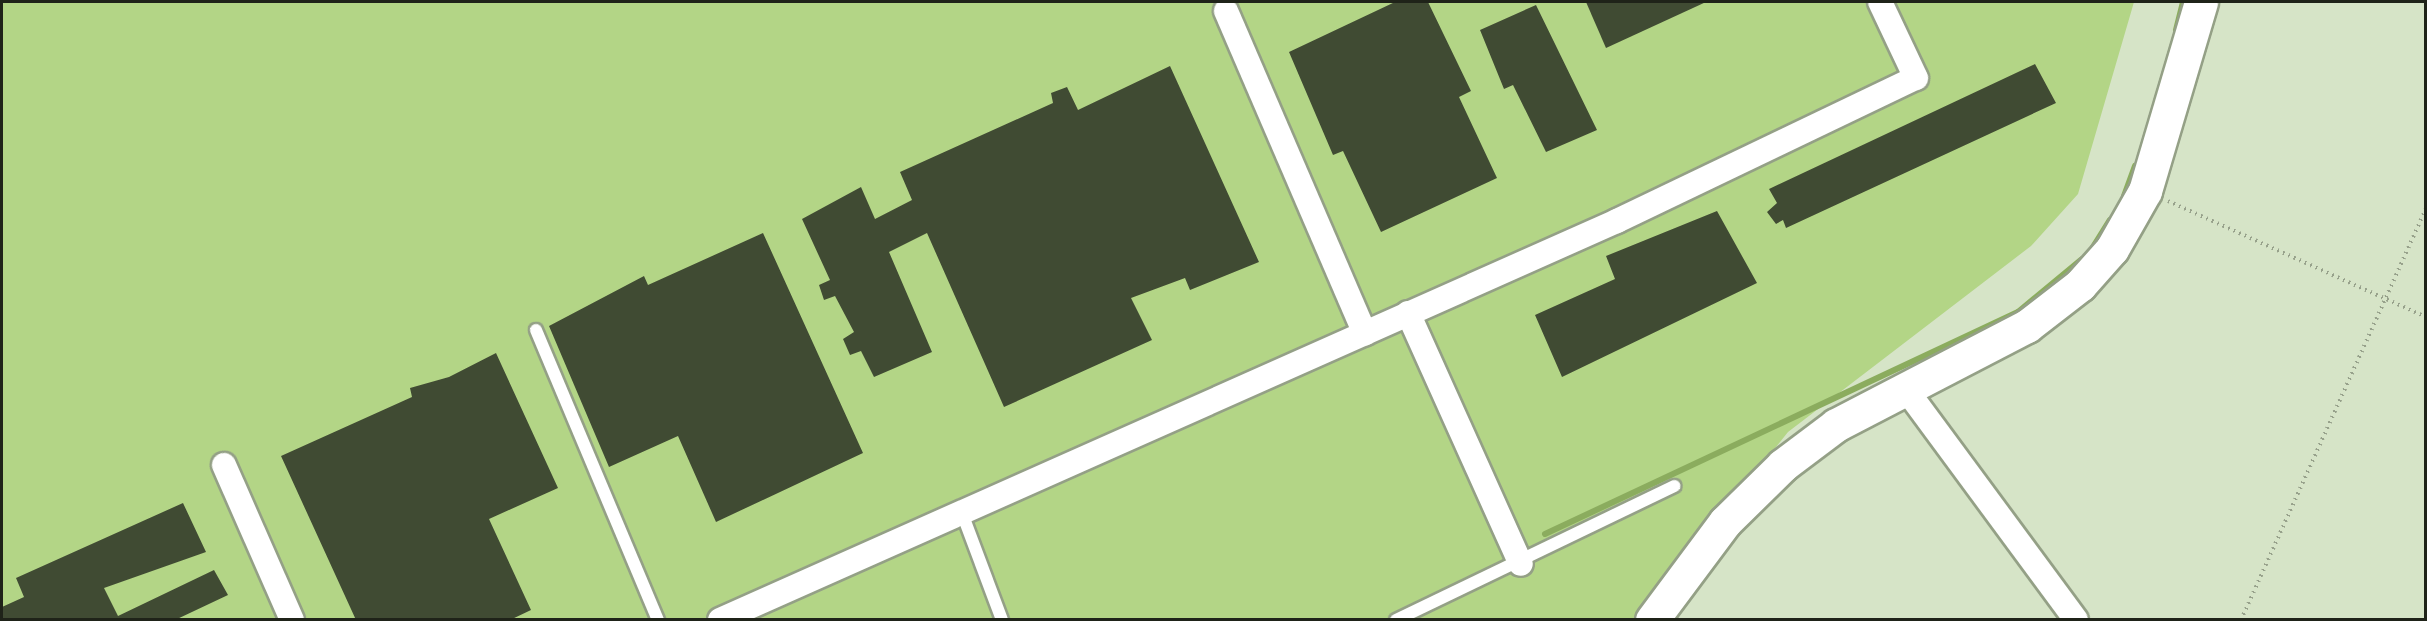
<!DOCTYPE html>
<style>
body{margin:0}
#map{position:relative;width:2427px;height:621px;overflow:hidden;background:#d6e4c7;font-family:"Source Sans 3",sans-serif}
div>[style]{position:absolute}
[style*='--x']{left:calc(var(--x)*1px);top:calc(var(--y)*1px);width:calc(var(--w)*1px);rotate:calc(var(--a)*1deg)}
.green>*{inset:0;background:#b3d586}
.stream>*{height:6px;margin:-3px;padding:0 3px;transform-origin:3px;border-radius:3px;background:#8bac5e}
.building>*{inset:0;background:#404b33}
.path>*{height:4px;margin-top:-2px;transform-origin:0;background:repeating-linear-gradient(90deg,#97a18b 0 1.5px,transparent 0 6px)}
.roads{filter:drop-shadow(2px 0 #94a086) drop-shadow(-2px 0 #94a086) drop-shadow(0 2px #94a086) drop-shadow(0 -2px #94a086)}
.lane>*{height:12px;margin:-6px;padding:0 6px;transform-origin:6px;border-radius:6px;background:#fff}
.street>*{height:24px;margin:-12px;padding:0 12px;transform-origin:12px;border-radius:12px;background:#fff}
.secondary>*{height:33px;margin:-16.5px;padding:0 16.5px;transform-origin:16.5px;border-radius:16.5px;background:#fff}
span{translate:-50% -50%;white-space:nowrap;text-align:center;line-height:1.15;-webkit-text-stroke:6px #d6e4c7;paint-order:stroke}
.frame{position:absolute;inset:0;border:3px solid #1f2319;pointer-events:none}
</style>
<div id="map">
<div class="green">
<div style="clip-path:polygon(2px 2px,2134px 2px,2078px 194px,2031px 246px,1788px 432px,1637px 620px,2px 619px)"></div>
</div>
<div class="stream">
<div style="--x:2176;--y:30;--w:29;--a:-76"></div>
<div style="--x:2124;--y:196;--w:32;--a:-70"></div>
<div style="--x:2093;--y:247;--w:32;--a:-58"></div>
<div style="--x:1545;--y:534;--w:523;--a:-25.14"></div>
<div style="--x:2018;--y:312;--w:83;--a:-39.6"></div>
</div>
<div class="building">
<div style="clip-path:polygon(1395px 2px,1428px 2px,1471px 91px,1459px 97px,1497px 178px,1381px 232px,1343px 151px,1333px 155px,1289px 52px)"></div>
<div style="clip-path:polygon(1586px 2px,1706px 2px,1606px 48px)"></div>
<div style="clip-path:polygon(1536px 5px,1597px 130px,1546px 152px,1513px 85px,1504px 89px,1480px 30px)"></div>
<div style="clip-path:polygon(2035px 64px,2056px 103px,1786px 228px,1783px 220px,1776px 224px,1767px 212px,1777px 203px,1769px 189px)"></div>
<div style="clip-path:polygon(1170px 66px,1259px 262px,1190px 290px,1185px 278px,1131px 298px,1152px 340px,1004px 407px,927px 233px,889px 252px,932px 352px,874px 377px,861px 351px,850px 355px,843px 339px,854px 332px,835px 296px,824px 300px,819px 285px,830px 280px,802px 219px,861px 187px,875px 219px,912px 200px,900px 172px,1053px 103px,1051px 93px,1067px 87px,1078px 110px)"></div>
<div style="clip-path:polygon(1717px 211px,1757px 283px,1562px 377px,1535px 315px,1615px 279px,1606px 256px)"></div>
<div style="clip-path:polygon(763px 233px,863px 453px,716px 522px,678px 436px,609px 467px,549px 326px,644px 276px,648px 285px)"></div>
<div style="clip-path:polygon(496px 353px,558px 488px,489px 519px,531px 610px,510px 620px,356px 620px,281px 456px,412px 397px,410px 388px,449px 377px)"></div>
<div style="clip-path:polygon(183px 503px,206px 552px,104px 588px,118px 616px,214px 570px,228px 595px,175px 620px,2px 620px,2px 607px,24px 597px,16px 578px)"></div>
</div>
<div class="path">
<div style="--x:2168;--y:201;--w:283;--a:24.2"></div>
<div style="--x:2241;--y:620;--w:452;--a:-65.8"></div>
</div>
<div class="roads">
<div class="lane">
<div style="--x:536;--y:330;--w:315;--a:67.2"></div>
<div style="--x:962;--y:513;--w:114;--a:69.5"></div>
<div style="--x:1396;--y:620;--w:309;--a:-25.7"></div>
</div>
<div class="street">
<div style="--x:1226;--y:11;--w:351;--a:66.7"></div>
<div style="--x:1408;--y:313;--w:275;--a:65.8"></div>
<div style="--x:1905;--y:388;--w:288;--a:53.6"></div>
<div style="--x:224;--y:465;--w:169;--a:66.3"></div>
<div style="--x:720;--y:620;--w:982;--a:-23.98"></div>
<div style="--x:1617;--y:221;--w:331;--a:-25.6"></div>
<div style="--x:1916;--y:78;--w:84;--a:-115.3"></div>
</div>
<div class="secondary">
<div style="--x:1652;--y:620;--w:122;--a:-53.3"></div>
<div style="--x:1725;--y:522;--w:81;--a:-44.5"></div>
<div style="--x:1783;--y:465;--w:66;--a:-37"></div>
<div style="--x:1836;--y:425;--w:215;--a:-27.4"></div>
<div style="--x:2027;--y:326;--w:67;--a:-37.7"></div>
<div style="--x:2080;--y:285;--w:48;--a:-48.4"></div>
<div style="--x:2112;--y:249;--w:67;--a:-60.4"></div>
<div style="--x:2145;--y:191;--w:197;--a:-73.5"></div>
</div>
</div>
<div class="frame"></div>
</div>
